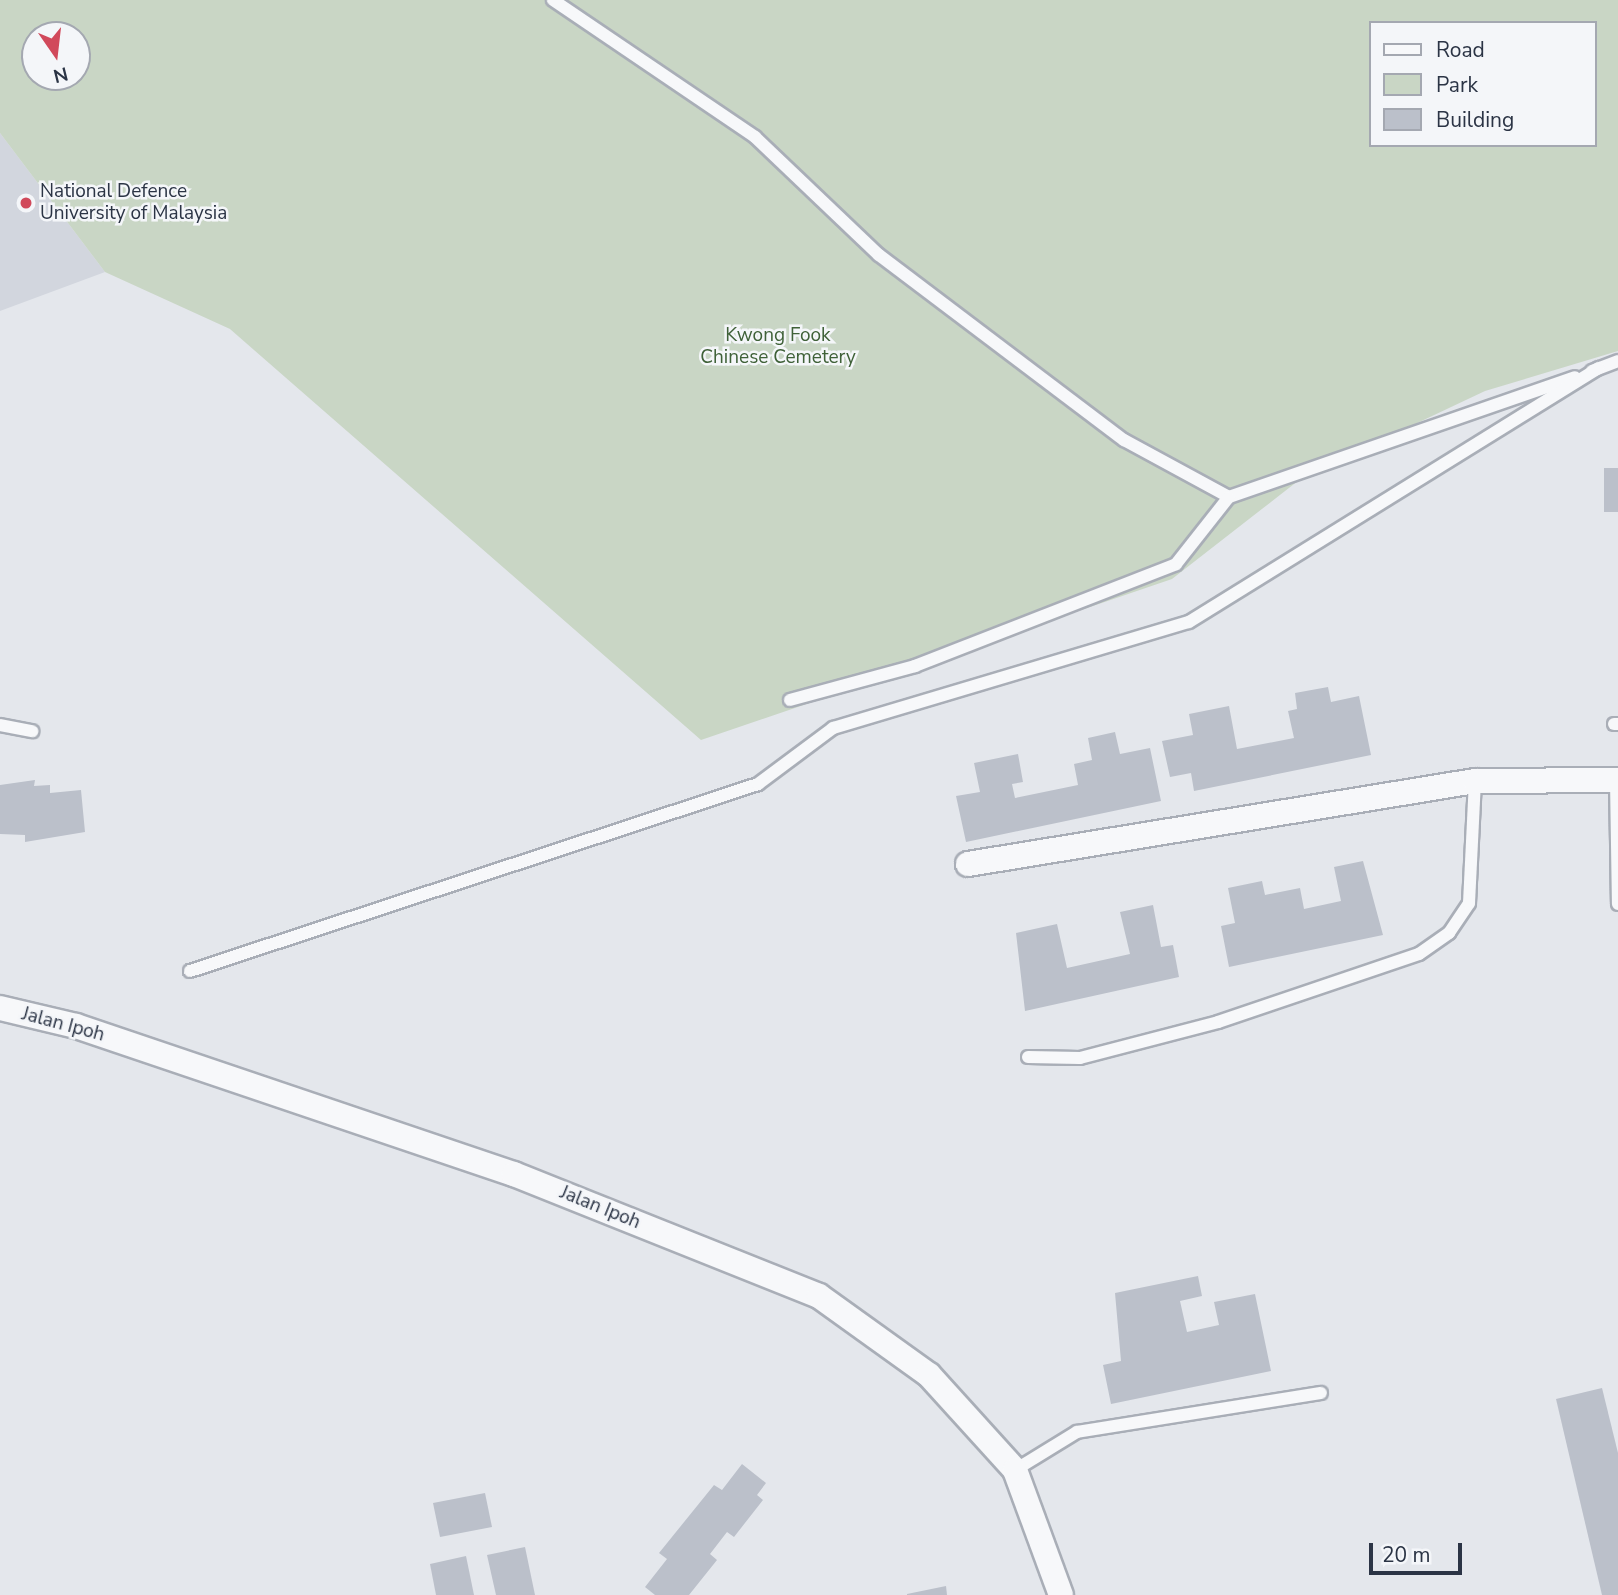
<!DOCTYPE html>
<style>
body{margin:0}
#map{position:relative;width:1618px;height:1595px;overflow:hidden;background:#e4e7ec;font-family:"Nunito Sans",sans-serif}
div>[style]{position:absolute}
[style*='--x']{left:calc(var(--x)*1px);top:calc(var(--y)*1px);width:calc(var(--w)*1px);rotate:calc(var(--a)*1deg)}
.built>*{inset:0;background:#d2d6de}
.green>*{inset:0;background:#c9d6c5}
.building>*{inset:0;background:#bbc0ca}
.roads{filter:drop-shadow(2px 0 #a9aeb7) drop-shadow(-2px 0 #a9aeb7) drop-shadow(0 2px #a9aeb7) drop-shadow(0 -2px #a9aeb7)}
.lane>*{height:12px;margin:-6px;padding:0 6px;transform-origin:6px;border-radius:6px;background:#f7f8fa}
.street>*{height:24px;margin:-12px;padding:0 12px;transform-origin:12px;border-radius:12px;background:#f7f8fa}
.dots>*{width:19px;height:19px;translate:-50% -50%;box-sizing:border-box;border:4px solid #f4f6f9;border-radius:50%}
span{translate:-50% -50%;white-space:nowrap;text-align:center;line-height:1.15;-webkit-text-stroke:5px #f4f6f9;paint-order:stroke}
.poi-label{font-size:19px;color:#2b3445}
.left{translate:0 -50%;text-align:left}
.park-label{font-size:19px;color:#3f6138}
.street-label{font-size:19px;color:#2b3445}
.legend{position:absolute;left:1369px;top:21px;width:228px;height:126px;box-sizing:border-box;background:#f4f6f9;border:2px solid #a4a8b1;margin:0;padding:9px 12px;list-style:none;font-size:21px;color:#2b3445}
.legend li{display:flex;align-items:center;gap:14px;height:35px}
.legend b{width:35px;border:2px solid #a4a8b1}
.north{position:absolute;left:21px;top:21px;width:70px;height:70px;box-sizing:border-box;background:#f4f6f9;border:2px solid #a4a8b1;border-radius:50%;rotate:166deg;font-size:19px;font-weight:700;line-height:28px;text-align:center;color:#2b3445}
.north::after{content:'';display:block;margin:auto;width:24px;height:32px;background:#d1495b;clip-path:polygon(50% 0,100% 100%,50% 72%,0 100%)}
.scale{position:absolute;left:1369px;top:1543px;width:93px;height:32px;box-sizing:border-box;border:4px solid #2b3445;border-top:0;padding-left:9px;font-size:21px;line-height:24px;white-space:nowrap;color:#2b3445;-webkit-text-stroke:5px #f4f6f9;paint-order:stroke}
</style>
<div id="map">
<div class="built">
<div style="clip-path:polygon(0 133px,105px 272px,0 311px)"></div>
</div>
<div class="green">
<div style="clip-path:polygon(evenodd,0 0,1618px 0,1618px 351px,1485px 391px,1303px 477px,1172px 579px,701px 740px,230px 329px,105px 272px,0 133px,0 0,1371px 23px,1595px 23px,1595px 145px,1371px 145px,1371px 23px,0 0,35px 35px,77px 35px,77px 77px,35px 77px,35px 35px)"></div>
</div>
<div class="building">
<div style="clip-path:polygon(1604px 468px,1618px 468px,1618px 512px,1604px 512px)"></div>
<div style="clip-path:polygon(1328px 687px,1331px 702px,1359px 696px,1371px 755px,1194px 791px,1191px 773px,1170px 777px,1162px 741px,1193px 735px,1189px 714px,1229px 706px,1237px 749px,1294px 738px,1288px 711px,1297px 709px,1295px 693px)"></div>
<div style="clip-path:polygon(1115px 732px,1120px 754px,1150px 748px,1161px 801px,966px 842px,956px 796px,980px 792px,974px 763px,1018px 754px,1023px 782px,1012px 784px,1015px 798px,1078px 785px,1074px 764px,1092px 760px,1088px 738px)"></div>
<div style="clip-path:polygon(35px 780px,34px 786px,50px 785px,50px 793px,81px 790px,85px 832px,25px 842px,25px 835px,0 834px,0 785px)"></div>
<div style="clip-path:polygon(1363px 861px,1383px 935px,1229px 967px,1221px 926px,1235px 923px,1228px 888px,1262px 881px,1265px 895px,1300px 888px,1304px 909px,1341px 901px,1334px 867px)"></div>
<div style="clip-path:polygon(1153px 905px,1161px 947px,1173px 945px,1179px 977px,1025px 1011px,1016px 933px,1057px 924px,1067px 968px,1130px 954px,1120px 912px)"></div>
<div style="clip-path:polygon(1198px 1276px,1202px 1296px,1180px 1301px,1187px 1332px,1219px 1325px,1214px 1302px,1255px 1294px,1271px 1371px,1111px 1404px,1103px 1365px,1121px 1361px,1115px 1293px)"></div>
<div style="clip-path:polygon(1602px 1388px,1618px 1453px,1618px 1595px,1602px 1595px,1556px 1399px)"></div>
<div style="clip-path:polygon(742px 1464px,766px 1483px,757px 1495px,763px 1500px,734px 1537px,727px 1532px,710px 1554px,717px 1560px,689px 1595px,655px 1595px,645px 1587px,667px 1559px,659px 1553px,714px 1485px,722px 1490px)"></div>
<div style="clip-path:polygon(485px 1493px,492px 1527px,440px 1537px,433px 1503px)"></div>
<div style="clip-path:polygon(525px 1547px,535px 1595px,496px 1595px,487px 1555px)"></div>
<div style="clip-path:polygon(466px 1556px,474px 1595px,436px 1595px,430px 1564px)"></div>
<div style="clip-path:polygon(946px 1586px,947px 1595px,907px 1595px,907px 1594px)"></div>
</div>
<div class="roads">
<div class="lane">
<div style="--x:553;--y:0;--w:244;--a:34.1"></div>
<div style="--x:755;--y:137;--w:171;--a:43.6"></div>
<div style="--x:879;--y:255;--w:307;--a:37.1"></div>
<div style="--x:1124;--y:440;--w:119;--a:28.5"></div>
<div style="--x:1229;--y:497;--w:366;--a:-19.1"></div>
<div style="--x:1592;--y:371;--w:28;--a:-21"></div>
<div style="--x:790;--y:700;--w:130;--a:-15.2"></div>
<div style="--x:915;--y:666;--w:280;--a:-21.3"></div>
<div style="--x:1176;--y:564;--w:85;--a:-51.7"></div>
<div style="--x:1614;--y:724;--w:4;--a:0"></div>
<div style="--x:0;--y:725;--w:33;--a:11"></div>
<div style="--x:1616;--y:780;--w:124;--a:89.1"></div>
<div style="--x:190;--y:971;--w:598;--a:-18.22"></div>
<div style="--x:758;--y:784;--w:94;--a:-36.7"></div>
<div style="--x:833;--y:728;--w:371;--a:-16.6"></div>
<div style="--x:1189;--y:622;--w:482;--a:-31.8"></div>
<div style="--x:1028;--y:1057;--w:52;--a:1.1"></div>
<div style="--x:1080;--y:1058;--w:143;--a:-14.6"></div>
<div style="--x:1218;--y:1022;--w:212;--a:-18.7"></div>
<div style="--x:1419;--y:954;--w:37;--a:-35"></div>
<div style="--x:1449;--y:933;--w:36;--a:-56"></div>
<div style="--x:1469;--y:903;--w:122;--a:-87.2"></div>
<div style="--x:1015;--y:1470;--w:73;--a:-31.5"></div>
<div style="--x:1077;--y:1432;--w:247;--a:-9.1"></div>
</div>
<div class="street">
<div style="--x:968;--y:864;--w:514;--a:-9.3"></div>
<div style="--x:1475;--y:781;--w:143;--a:-0.4"></div>
<div style="--x:0;--y:1008;--w:78;--a:13.3"></div>
<div style="--x:76;--y:1026;--w:462;--a:18.7"></div>
<div style="--x:514;--y:1174;--w:328;--a:21.8"></div>
<div style="--x:819;--y:1296;--w:135;--a:35.7"></div>
<div style="--x:929;--y:1375;--w:128;--a:47.8"></div>
<div style="--x:1015;--y:1470;--w:133;--a:69.8"></div>
</div>
</div>
<div class="dots">
<div style="left:26px;top:203px;background:#d1495b"></div>
</div>
<div class="poi-label">
<span class="left" style="left:40px;top:203px">National Defence<br>University of Malaysia</span>
</div>
<div class="park-label">
<span style="left:778px;top:347px">Kwong Fook<br>Chinese Cemetery</span>
</div>
<div class="street-label">
<span style="left:63px;top:1025px;rotate:15deg">Jalan Ipoh</span>
<span style="left:600px;top:1208px;rotate:22deg">Jalan Ipoh</span>
</div>
<ul class="legend">
<li><b style="height:9px;background:#f7f8fa"></b>Road</li>
<li><b style="height:19px;background:#c9d6c5"></b>Park</li>
<li><b style="height:19px;background:#bbc0ca"></b>Building</li>
</ul>
<div class="north">N</div>
<div class="scale">20 m</div>
</div>
